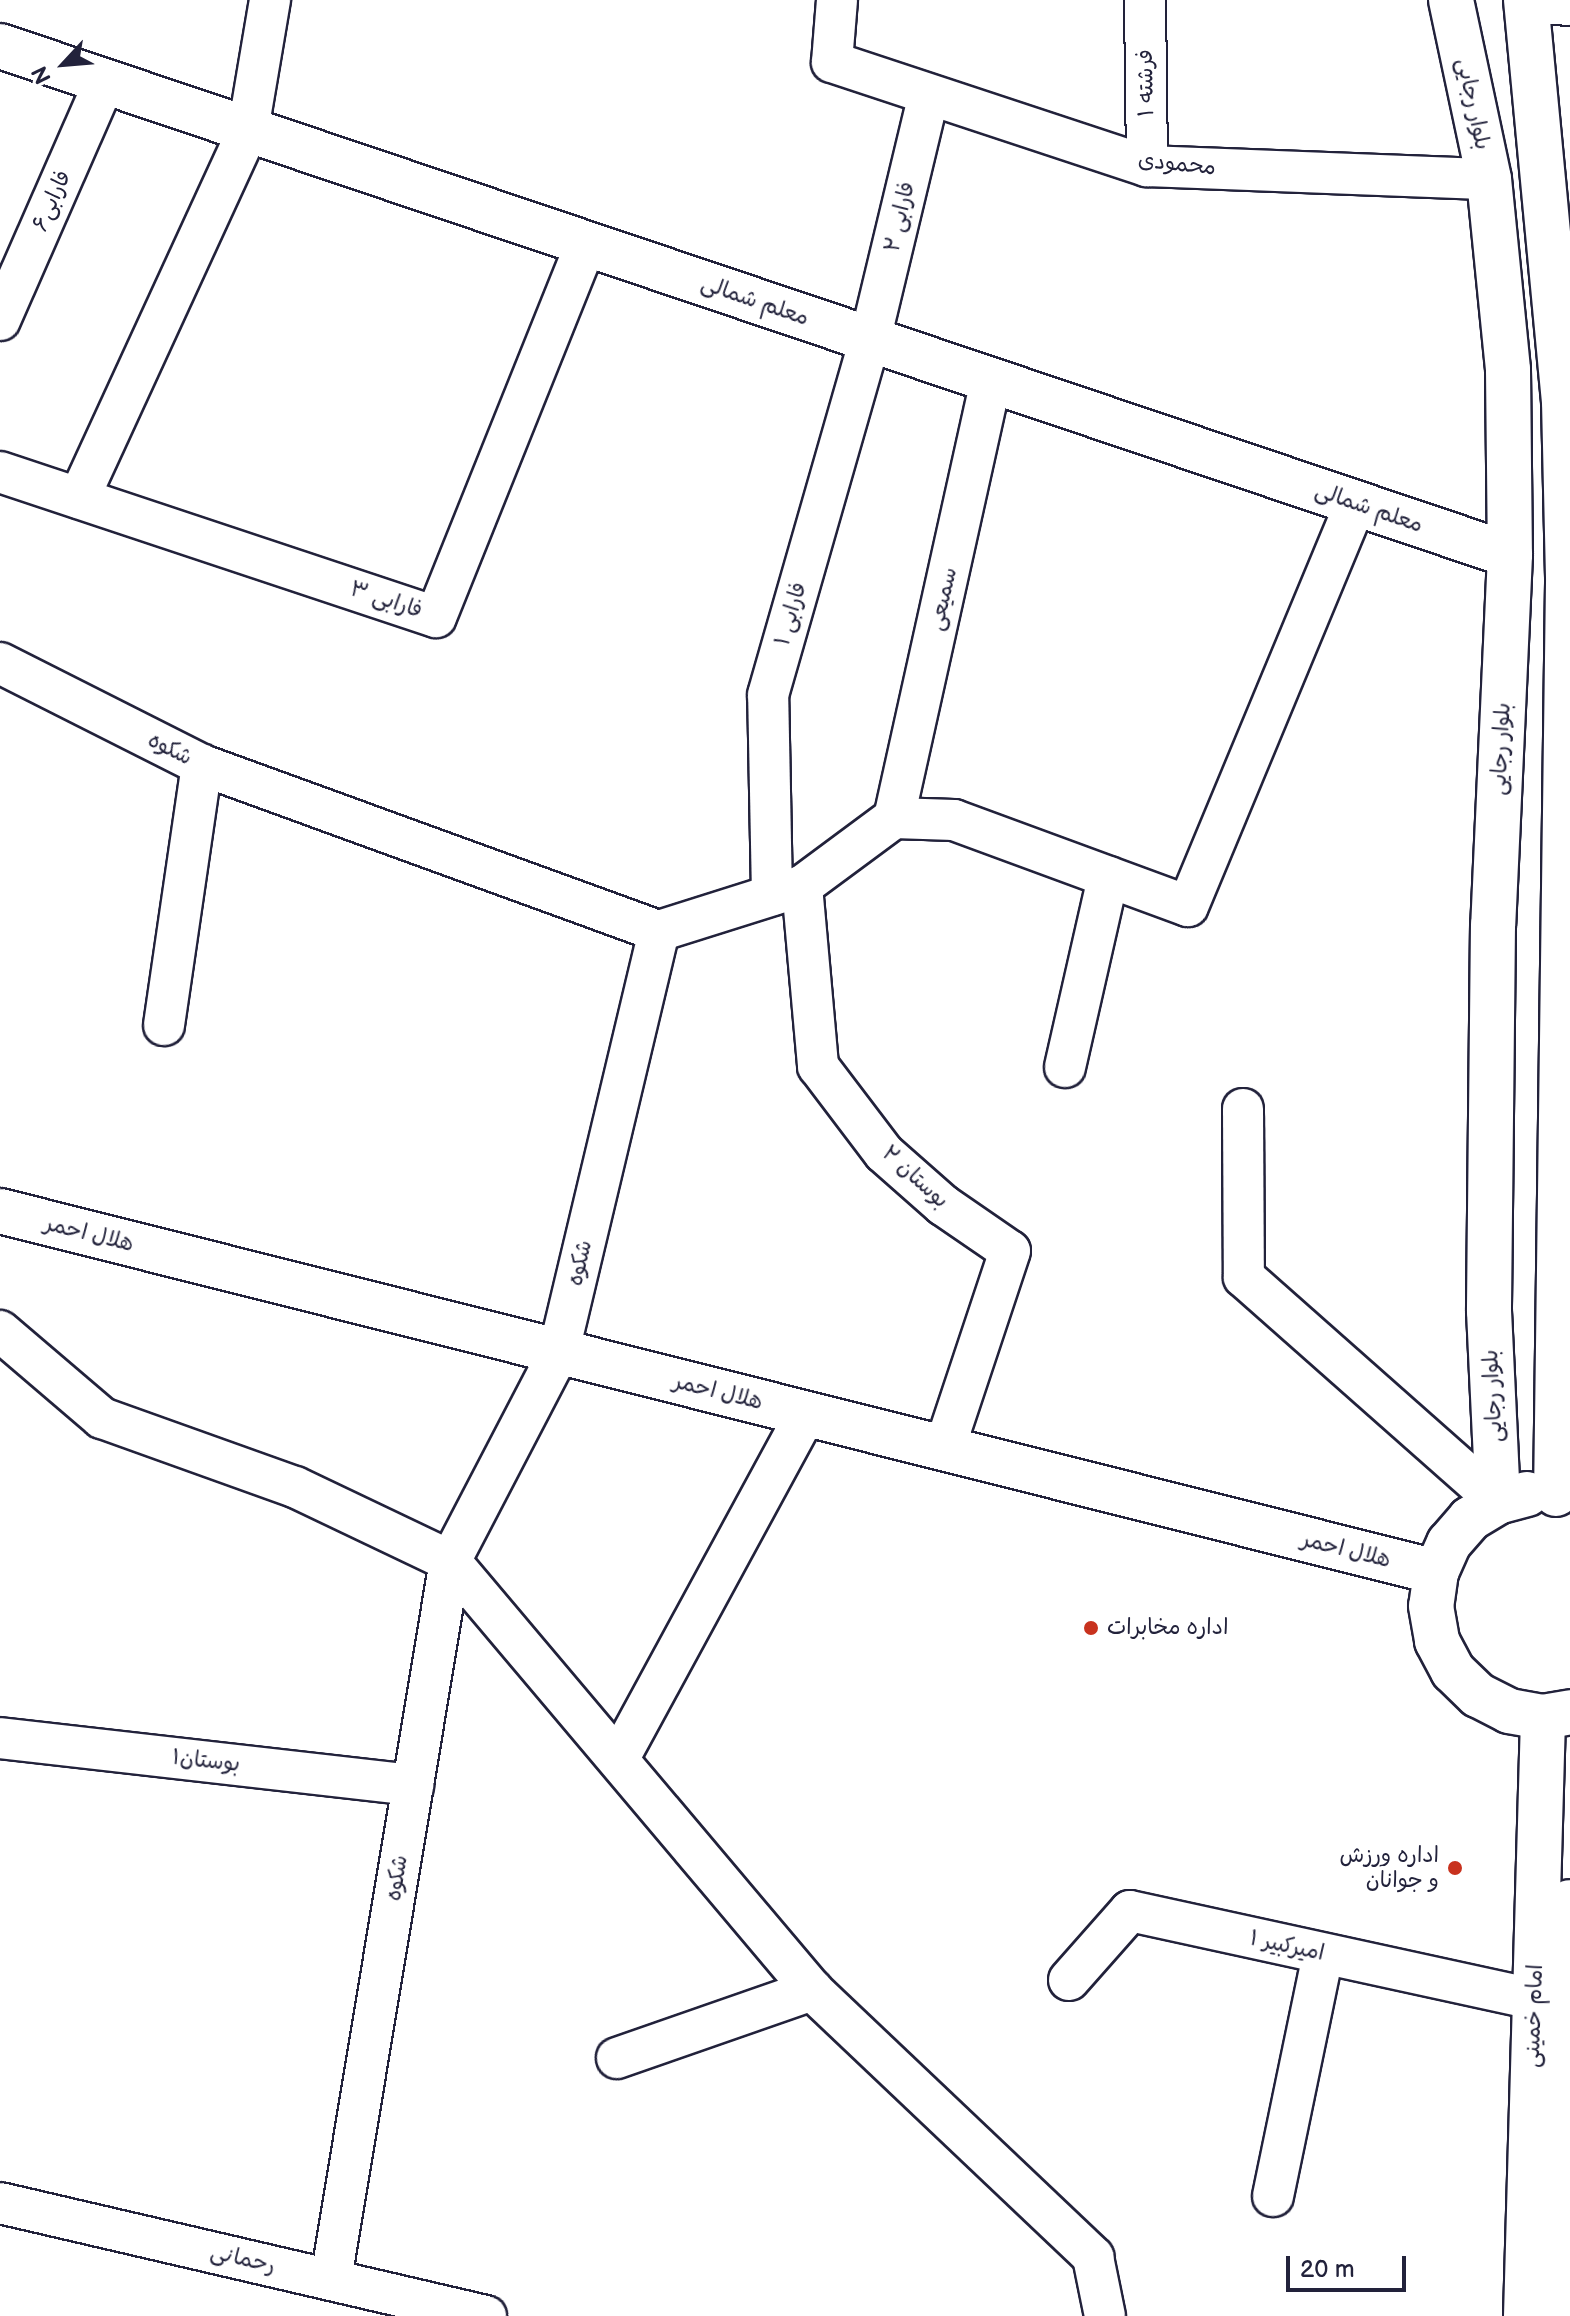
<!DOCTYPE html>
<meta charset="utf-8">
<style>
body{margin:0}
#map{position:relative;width:1570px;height:2316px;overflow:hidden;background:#fff;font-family:"Balsamiq Sans","Playpen Sans Arabic",sans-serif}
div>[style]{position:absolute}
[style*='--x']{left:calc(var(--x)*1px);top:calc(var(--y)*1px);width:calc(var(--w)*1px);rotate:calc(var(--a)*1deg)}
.roads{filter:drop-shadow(2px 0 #22223b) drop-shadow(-2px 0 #22223b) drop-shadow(0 2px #22223b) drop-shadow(0 -2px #22223b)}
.street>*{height:40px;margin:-20px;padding:0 20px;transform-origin:20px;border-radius:20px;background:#fff}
.secondary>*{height:44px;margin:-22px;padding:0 22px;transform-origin:22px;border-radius:22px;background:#fff}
.dots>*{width:22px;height:22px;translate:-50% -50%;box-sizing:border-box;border:4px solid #fff;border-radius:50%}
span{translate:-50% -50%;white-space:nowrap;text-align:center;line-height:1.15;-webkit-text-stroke:8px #fff;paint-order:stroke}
.street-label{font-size:22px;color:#22223b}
.poi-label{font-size:22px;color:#22223b}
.left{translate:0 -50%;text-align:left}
.right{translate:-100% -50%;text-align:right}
.north{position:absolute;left:24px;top:24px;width:80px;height:80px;-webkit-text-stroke:6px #fff;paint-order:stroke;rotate:244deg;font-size:22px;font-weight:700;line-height:32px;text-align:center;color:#22223b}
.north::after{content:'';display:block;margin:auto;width:28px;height:36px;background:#22223b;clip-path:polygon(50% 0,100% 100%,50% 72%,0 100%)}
.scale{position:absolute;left:1286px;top:2256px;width:120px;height:36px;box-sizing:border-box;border:4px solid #22223b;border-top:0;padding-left:10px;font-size:24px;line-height:28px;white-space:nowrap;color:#22223b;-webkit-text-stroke:6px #fff;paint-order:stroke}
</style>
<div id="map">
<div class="roads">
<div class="street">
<div style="--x:837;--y:0;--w:62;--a:94.6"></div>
<div style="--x:832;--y:62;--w:332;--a:18.3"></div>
<div style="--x:1147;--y:166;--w:342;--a:2.2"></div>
<div style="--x:1145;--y:0;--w:166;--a:89.3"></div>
<div style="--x:1527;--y:2;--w:43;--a:4"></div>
<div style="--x:0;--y:320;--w:261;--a:-66.3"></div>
<div style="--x:0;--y:472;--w:459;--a:18.4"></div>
<div style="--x:436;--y:617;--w:403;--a:-68.1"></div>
<div style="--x:79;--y:498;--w:405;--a:-65.3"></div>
<div style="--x:248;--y:130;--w:132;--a:-80.4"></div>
<div style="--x:0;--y:663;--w:226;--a:26.8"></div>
<div style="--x:202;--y:765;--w:486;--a:20"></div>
<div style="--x:659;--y:931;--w:433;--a:103.4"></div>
<div style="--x:559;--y:1352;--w:236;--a:117.5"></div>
<div style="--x:450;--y:1561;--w:728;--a:99.41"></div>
<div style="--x:894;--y:818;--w:449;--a:-77.5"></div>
<div style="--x:802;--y:886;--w:181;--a:84.9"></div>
<div style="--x:818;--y:1066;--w:109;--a:52.8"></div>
<div style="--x:884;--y:1153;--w:79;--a:41.4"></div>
<div style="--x:943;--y:1205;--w:81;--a:34.5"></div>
<div style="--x:1010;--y:1251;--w:209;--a:108.4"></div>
<div style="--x:772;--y:895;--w:200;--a:-91.1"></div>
<div style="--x:768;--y:695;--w:369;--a:-74"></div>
<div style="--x:870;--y:340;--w:252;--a:-76.5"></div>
<div style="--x:659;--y:931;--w:150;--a:-17.5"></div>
<div style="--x:802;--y:886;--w:114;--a:-36.5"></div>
<div style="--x:894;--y:818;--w:60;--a:1.9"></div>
<div style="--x:954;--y:820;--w:249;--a:20.2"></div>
<div style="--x:1188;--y:906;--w:437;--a:-67.4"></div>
<div style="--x:164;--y:1025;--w:263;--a:-81.7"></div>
<div style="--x:1065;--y:1067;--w:195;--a:-77.2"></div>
<div style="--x:1243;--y:1109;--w:168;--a:89.7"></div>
<div style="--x:1244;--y:1277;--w:339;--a:41.5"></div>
<div style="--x:0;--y:1331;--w:134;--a:40.5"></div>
<div style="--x:102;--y:1418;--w:205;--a:19.7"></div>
<div style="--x:295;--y:1487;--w:172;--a:25.5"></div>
<div style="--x:450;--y:1561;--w:561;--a:49.84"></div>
<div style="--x:812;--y:1990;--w:388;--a:43.5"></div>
<div style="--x:1093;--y:2257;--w:60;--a:78.5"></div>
<div style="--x:0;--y:1738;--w:416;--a:6.5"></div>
<div style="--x:619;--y:1758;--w:392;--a:-61.5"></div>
<div style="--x:1069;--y:1980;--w:92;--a:-48.5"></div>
<div style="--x:1130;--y:1911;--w:414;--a:12.3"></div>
<div style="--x:617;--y:2058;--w:207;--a:-19.2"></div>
<div style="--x:1273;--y:2196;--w:247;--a:-78.3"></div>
<div style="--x:0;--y:2203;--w:499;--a:13.1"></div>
</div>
<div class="secondary">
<div style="--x:1451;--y:0;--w:183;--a:78"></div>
<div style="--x:1489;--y:179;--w:192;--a:84.3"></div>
<div style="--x:1508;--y:370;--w:185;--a:89.4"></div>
<div style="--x:1510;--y:555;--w:370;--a:92.6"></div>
<div style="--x:1493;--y:925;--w:386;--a:90.6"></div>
<div style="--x:1489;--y:1311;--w:191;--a:87.3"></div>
<div style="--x:1526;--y:0;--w:403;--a:84.6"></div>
<div style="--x:1564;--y:401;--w:182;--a:88.7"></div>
<div style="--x:1568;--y:583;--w:911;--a:90.75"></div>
<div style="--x:0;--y:46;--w:1593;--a:18.63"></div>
<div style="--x:0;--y:1211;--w:1481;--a:14.11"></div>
<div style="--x:1527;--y:1494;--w:30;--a:165"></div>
<div style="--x:1498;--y:1502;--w:33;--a:149"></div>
<div style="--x:1470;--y:1519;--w:32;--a:131"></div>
<div style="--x:1449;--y:1543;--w:32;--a:114"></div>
<div style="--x:1436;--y:1572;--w:34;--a:98"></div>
<div style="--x:1431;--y:1606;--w:36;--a:80"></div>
<div style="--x:1437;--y:1641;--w:34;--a:62"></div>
<div style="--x:1453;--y:1671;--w:35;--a:44"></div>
<div style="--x:1478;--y:1695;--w:35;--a:27"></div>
<div style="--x:1509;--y:1711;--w:35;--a:10"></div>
<div style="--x:1543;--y:1717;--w:27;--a:-10"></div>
<div style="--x:1526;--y:2316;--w:599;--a:-88.37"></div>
<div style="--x:1559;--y:2316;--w:414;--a:-88.5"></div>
</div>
</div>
<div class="dots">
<div style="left:1091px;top:1628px;background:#c8321e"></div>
<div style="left:1455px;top:1868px;background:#c8321e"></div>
</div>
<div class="street-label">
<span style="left:1146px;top:83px;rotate:-91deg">فرشته ۱</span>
<span style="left:1473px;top:104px;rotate:78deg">بلوار رجایی</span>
<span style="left:1177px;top:164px;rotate:6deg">محمودی</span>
<span style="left:52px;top:201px;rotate:-66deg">فارابی۶</span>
<span style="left:900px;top:217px;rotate:-77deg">فارابی ۲</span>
<span style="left:755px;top:301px;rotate:19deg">معلم شمالی</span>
<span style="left:1369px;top:508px;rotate:19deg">معلم شمالی</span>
<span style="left:943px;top:599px;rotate:-77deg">سمیعی</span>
<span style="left:386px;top:600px;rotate:18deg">فارابی ۳</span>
<span style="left:791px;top:614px;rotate:-74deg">فارابی ۱</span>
<span style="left:170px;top:749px;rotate:27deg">شکوه</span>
<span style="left:1501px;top:749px;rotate:-87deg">بلوار رجایی</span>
<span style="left:915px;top:1177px;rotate:42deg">بوستان ٣</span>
<span style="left:89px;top:1234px;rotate:14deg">هلال احمر</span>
<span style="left:580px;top:1263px;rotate:-77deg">شکوه</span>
<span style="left:718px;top:1392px;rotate:14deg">هلال احمر</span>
<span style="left:1493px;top:1396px;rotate:-93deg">بلوار رجایی</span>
<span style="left:1346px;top:1550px;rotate:14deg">هلال احمر</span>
<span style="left:206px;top:1761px;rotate:6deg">بوستان۱</span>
<span style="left:397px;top:1878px;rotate:-81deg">شکوه</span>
<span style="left:1287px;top:1946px;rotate:12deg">امیرکبیر ۱</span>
<span style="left:1534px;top:2016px;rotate:-88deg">امام خمینی</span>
<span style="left:243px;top:2259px;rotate:13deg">رحمانی</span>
</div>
<div class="poi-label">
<span class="left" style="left:1107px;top:1628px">اداره مخابرات</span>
<span class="right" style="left:1439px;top:1868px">اداره ورزش<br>و جوانان</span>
</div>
<div class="north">N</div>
<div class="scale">20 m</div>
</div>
